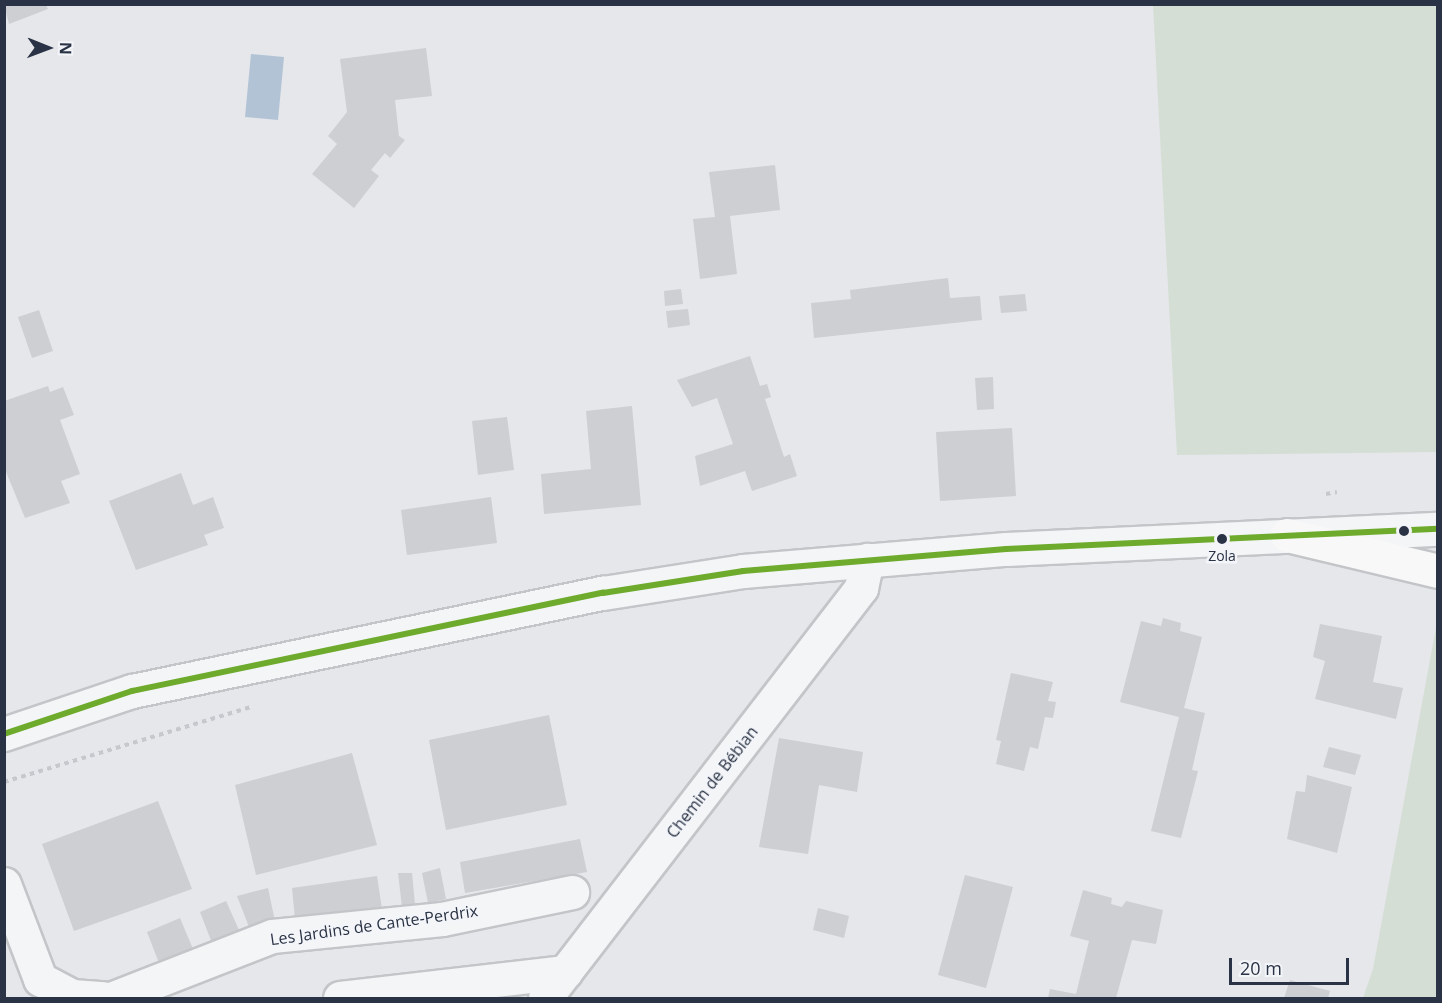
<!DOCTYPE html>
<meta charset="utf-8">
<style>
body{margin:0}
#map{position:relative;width:1442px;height:1003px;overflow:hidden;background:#e5e7ea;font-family:"Open Sans",sans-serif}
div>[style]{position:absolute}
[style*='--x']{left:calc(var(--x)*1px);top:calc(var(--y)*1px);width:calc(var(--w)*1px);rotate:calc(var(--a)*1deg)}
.green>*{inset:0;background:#d5ded5}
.water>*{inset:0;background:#b2c3d6}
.building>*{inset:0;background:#cdcfd3}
.path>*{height:4px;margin-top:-2px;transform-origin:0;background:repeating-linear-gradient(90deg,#c6c8cd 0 4.5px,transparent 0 9px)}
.roads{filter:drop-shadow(2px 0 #c3c5c8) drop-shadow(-2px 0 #c3c5c8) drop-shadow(0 2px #c3c5c8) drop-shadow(0 -2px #c3c5c8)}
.minor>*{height:33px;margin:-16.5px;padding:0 16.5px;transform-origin:16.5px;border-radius:16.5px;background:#f4f5f7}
.major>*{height:33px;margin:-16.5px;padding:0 16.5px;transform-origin:16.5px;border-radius:16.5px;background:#f8f8f8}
.bus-1>*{height:6px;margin:-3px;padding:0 3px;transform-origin:3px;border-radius:3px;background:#6eab2d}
.dots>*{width:16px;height:16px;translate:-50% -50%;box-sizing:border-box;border:3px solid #f3f5f9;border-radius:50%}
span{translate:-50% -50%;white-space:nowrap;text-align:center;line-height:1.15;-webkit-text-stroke:5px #f3f5f9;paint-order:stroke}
.bus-label{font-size:14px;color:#2a3345}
.street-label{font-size:16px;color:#2a3345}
.frame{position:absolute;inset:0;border:6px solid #2a3345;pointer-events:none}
.north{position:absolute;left:18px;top:18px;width:60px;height:60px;-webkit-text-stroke:4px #f3f5f9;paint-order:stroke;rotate:91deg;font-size:16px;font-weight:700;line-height:24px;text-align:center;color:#2a3345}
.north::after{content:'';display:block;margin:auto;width:21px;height:27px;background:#2a3345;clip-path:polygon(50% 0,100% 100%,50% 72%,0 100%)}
.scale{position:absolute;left:1229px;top:958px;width:120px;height:27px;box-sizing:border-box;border:3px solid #2a3345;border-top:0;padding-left:8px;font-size:18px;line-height:21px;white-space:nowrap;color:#2a3345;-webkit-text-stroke:4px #f3f5f9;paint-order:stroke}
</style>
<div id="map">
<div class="green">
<div style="clip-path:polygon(1153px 5px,1437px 5px,1437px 452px,1177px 455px)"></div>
<div style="clip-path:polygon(1437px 622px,1437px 998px,1363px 998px,1373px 969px)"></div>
</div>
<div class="water">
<div style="clip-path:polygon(251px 54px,284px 57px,278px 120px,245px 117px)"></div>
</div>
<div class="building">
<div style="clip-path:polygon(4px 5px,46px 5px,48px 9px,9px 24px)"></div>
<div style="clip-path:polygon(426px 48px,432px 96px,395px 100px,399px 136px,405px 140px,390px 158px,385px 153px,371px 170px,379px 176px,354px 208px,312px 174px,337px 144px,328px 136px,347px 112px,340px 59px)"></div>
<div style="clip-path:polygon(775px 165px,780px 210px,730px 216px,737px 274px,700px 279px,693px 219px,715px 217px,709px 172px)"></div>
<div style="clip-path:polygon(948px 278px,950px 298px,980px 296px,982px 320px,814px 338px,811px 303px,851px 299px,850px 290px)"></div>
<div style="clip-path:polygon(681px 289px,683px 304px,665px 306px,664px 291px)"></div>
<div style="clip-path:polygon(1025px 294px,1027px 311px,1001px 313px,999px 296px)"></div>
<div style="clip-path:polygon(688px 309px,690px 325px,668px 328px,666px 311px)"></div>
<div style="clip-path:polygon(39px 310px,53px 351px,32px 358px,18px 317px)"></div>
<div style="clip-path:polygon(750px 356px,760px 386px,767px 384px,771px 397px,765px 399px,784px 457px,790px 454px,797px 476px,752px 491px,745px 471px,700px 486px,695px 456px,733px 444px,717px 398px,692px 407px,677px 380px)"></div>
<div style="clip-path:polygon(993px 377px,994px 409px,977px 410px,975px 378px)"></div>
<div style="clip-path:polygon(48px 386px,50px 392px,63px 387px,74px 415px,60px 420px,80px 474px,61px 481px,70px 503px,25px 518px,4px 467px,4px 401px)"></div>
<div style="clip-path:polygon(632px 406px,641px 505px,544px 514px,541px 474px,591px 469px,586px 411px)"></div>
<div style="clip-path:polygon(507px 417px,514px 470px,478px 475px,472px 421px)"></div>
<div style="clip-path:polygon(1012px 428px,1016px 496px,940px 501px,936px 432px)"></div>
<div style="clip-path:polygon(181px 473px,193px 505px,213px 497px,224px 528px,204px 535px,208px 545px,136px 570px,109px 501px)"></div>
<div style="clip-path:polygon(491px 497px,497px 543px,407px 555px,401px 510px)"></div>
<div style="clip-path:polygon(1163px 618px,1181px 623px,1180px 631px,1202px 637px,1184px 708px,1205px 713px,1192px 770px,1198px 771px,1181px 838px,1151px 831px,1179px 717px,1120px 702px,1141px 621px,1161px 626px)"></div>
<div style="clip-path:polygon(1320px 624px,1382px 636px,1373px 682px,1403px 688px,1396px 719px,1315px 699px,1325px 661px,1313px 657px)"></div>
<div style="clip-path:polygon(1011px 673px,1053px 682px,1048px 701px,1056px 702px,1053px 718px,1045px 717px,1038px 749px,1030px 747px,1024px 771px,996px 764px,1001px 741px,996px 740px)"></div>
<div style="clip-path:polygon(549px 715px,567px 805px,446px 830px,429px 740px)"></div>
<div style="clip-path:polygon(779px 738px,863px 752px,857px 792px,819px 785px,808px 854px,759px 847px)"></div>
<div style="clip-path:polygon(1329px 747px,1361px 755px,1355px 775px,1323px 767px)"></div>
<div style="clip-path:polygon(352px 753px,377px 845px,256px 875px,235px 785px)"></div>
<div style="clip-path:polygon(1307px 775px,1352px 787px,1337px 853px,1287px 839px,1296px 791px,1305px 792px)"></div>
<div style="clip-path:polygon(158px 801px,192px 889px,74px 931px,42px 844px)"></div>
<div style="clip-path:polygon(580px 839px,587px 872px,465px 893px,460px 862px)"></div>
<div style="clip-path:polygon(440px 868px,446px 899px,428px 903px,422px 873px)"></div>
<div style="clip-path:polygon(398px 873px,412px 873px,415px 905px,402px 907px)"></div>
<div style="clip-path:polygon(965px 875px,1013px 887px,986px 988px,938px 975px)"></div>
<div style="clip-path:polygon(377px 876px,382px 909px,295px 919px,292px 888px)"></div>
<div style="clip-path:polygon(268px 888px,275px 921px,249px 927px,237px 896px)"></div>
<div style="clip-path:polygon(1083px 890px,1112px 898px,1111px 904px,1122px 907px,1126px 901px,1163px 910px,1156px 944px,1132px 940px,1116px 998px,1048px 998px,1050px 989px,1076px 994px,1089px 941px,1070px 936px)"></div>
<div style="clip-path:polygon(226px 901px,239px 930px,212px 943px,200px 912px)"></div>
<div style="clip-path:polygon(818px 908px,849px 916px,844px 938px,813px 930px)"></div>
<div style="clip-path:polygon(180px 918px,193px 949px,159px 963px,147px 932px)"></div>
<div style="clip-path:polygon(1290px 980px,1330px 991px,1328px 998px,1284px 998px)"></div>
</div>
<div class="path">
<div style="--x:1326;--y:494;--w:11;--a:-10"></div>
<div style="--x:4;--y:782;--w:258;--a:-16.9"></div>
</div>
<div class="roads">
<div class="minor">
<div style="--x:4;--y:734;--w:135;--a:-18.6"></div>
<div style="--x:132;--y:691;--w:481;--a:-11.8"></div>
<div style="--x:603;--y:593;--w:142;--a:-8.9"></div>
<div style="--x:743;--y:571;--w:264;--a:-4.8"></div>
<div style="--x:1006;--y:549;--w:432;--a:-2.7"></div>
<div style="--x:4;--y:884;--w:102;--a:69.2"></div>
<div style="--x:40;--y:979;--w:36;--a:28"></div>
<div style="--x:72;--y:996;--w:31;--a:4"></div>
<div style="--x:113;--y:998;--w:171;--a:-21.3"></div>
<div style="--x:272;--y:936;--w:171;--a:-5.7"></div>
<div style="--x:442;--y:919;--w:133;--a:-11.7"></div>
<div style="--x:340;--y:998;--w:227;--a:-6.6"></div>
<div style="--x:545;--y:998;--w:518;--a:-52.38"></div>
<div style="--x:861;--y:588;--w:29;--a:-78"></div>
</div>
<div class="major">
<div style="--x:1287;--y:535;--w:155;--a:13.4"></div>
</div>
</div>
<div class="bus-1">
<div style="--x:4;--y:734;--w:135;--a:-18.6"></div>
<div style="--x:132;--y:691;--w:481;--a:-11.8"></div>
<div style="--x:603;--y:593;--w:142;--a:-8.9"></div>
<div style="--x:743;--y:571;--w:264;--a:-4.8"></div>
<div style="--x:1006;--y:549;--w:432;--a:-2.7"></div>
</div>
<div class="dots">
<div style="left:1404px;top:531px;background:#2a3345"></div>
<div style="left:1222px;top:539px;background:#2a3345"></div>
</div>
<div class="bus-label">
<span style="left:1222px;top:556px">Zola</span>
</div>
<div class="street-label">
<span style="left:712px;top:782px;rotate:-52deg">Chemin de Bébian</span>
<span style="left:374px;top:925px;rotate:-8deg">Les Jardins de Cante-Perdrix</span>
</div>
<div class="frame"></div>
<div class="north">N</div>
<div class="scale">20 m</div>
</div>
